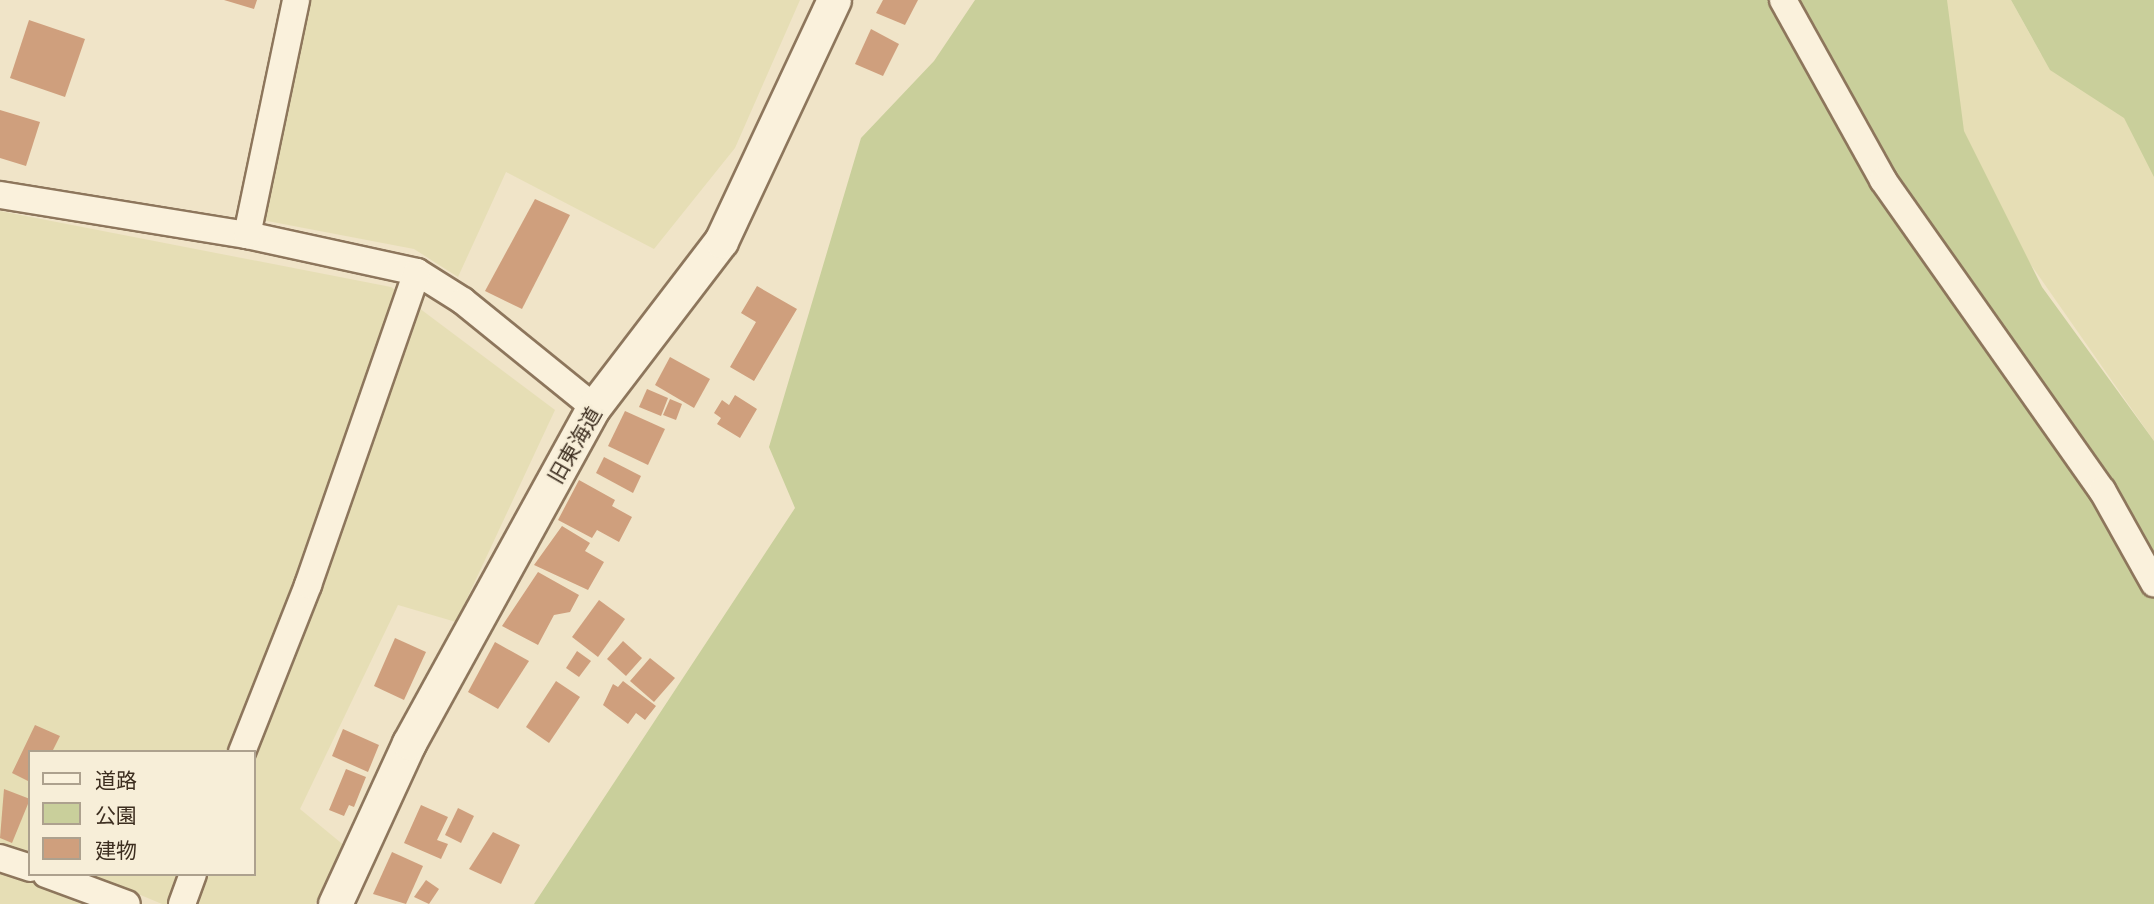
<!DOCTYPE html>
<meta charset="utf-8">
<style>
body{margin:0}
#map{position:relative;width:2154px;height:904px;overflow:hidden;background:#f0e4c8;font-family:"IBM Plex Serif","Noto Sans JP",serif}
div>[style]{position:absolute}
[style*='--x']{left:calc(var(--x)*1px);top:calc(var(--y)*1px);width:calc(var(--w)*1px);rotate:calc(var(--a)*1deg)}
.farmland>*{inset:0;background:#e6deb5}
.green>*{inset:0;background:#c9cf9b}
.building>*{inset:0;background:#cf9f7d}
.roads{filter:drop-shadow(2px 0 #8d765c) drop-shadow(-2px 0 #8d765c) drop-shadow(0 2px #8d765c) drop-shadow(0 -2px #8d765c)}
.minor>*{height:26px;margin:-13px;padding:0 13px;transform-origin:13px;border-radius:13px;background:#faf1dc}
.tertiary>*{height:33px;margin:-16.5px;padding:0 16.5px;transform-origin:16.5px;border-radius:16.5px;background:#faf1dc}
span{translate:-50% -50%;white-space:nowrap;text-align:center;line-height:1.15;-webkit-text-stroke:5px #f7eed8;paint-order:stroke}
.street-label{font-size:21px;color:#3d2e20}
.legend{position:absolute;left:28px;top:750px;width:228px;height:126px;box-sizing:border-box;background:#f7eed8;border:2px solid #ada18e;margin:0;padding:9px 12px;list-style:none;font-size:21px;color:#3d2e20}
.legend li{display:flex;align-items:center;gap:14px;height:35px}
.legend b{width:35px;border:2px solid #ada18e}
</style>
<div id="map">
<div class="farmland">
<div style="clip-path:polygon(310px 0,800px 0,735px 148px,654px 249px,506px 172px,458px 277px,414px 249px,262px 220px)"></div>
<div style="clip-path:polygon(1945px 0,2011px 0,2041px 54px,2130px 101px,2154px 154px,2154px 441px,1950px 149px)"></div>
<div style="clip-path:polygon(evenodd,0 211px,391px 287px,555px 410px,456px 622px,398px 605px,300px 809px,346px 847px,315px 904px,162px 904px,100px 878px,98px 904px,0 904px,0 211px,30px 752px,254px 752px,254px 874px,30px 874px,30px 752px)"></div>
</div>
<div class="green">
<div style="clip-path:polygon(975px 0,1947px 0,1964px 131px,2042px 287px,2154px 441px,2154px 904px,534px 904px,795px 508px,769px 447px,861px 138px,934px 61px)"></div>
<div style="clip-path:polygon(2011px 0,2154px 0,2154px 177px,2124px 118px,2050px 70px)"></div>
</div>
<div class="building">
<div style="clip-path:polygon(224px 0,257px 0,254px 9px)"></div>
<div style="clip-path:polygon(883px 0,918px 0,905px 25px,876px 13px)"></div>
<div style="clip-path:polygon(29px 20px,85px 39px,65px 97px,10px 78px)"></div>
<div style="clip-path:polygon(871px 29px,899px 44px,883px 76px,855px 64px)"></div>
<div style="clip-path:polygon(0 110px,40px 122px,26px 166px,0 158px)"></div>
<div style="clip-path:polygon(535px 199px,570px 215px,522px 309px,485px 291px)"></div>
<div style="clip-path:polygon(757px 286px,797px 309px,754px 381px,730px 367px,756px 322px,741px 313px)"></div>
<div style="clip-path:polygon(670px 357px,710px 379px,694px 408px,655px 385px)"></div>
<div style="clip-path:polygon(647px 389px,668px 398px,661px 416px,639px 407px)"></div>
<div style="clip-path:polygon(735px 395px,757px 409px,740px 438px,717px 424px,721px 418px,714px 413px,722px 400px,729px 405px)"></div>
<div style="clip-path:polygon(670px 399px,682px 404px,676px 420px,663px 415px)"></div>
<div style="clip-path:polygon(625px 411px,665px 429px,648px 465px,608px 446px)"></div>
<div style="clip-path:polygon(604px 457px,641px 476px,633px 493px,596px 473px)"></div>
<div style="clip-path:polygon(579px 480px,615px 500px,612px 506px,632px 517px,619px 542px,597px 530px,592px 538px,558px 520px)"></div>
<div style="clip-path:polygon(562px 526px,590px 543px,585px 551px,604px 562px,588px 590px,534px 565px)"></div>
<div style="clip-path:polygon(538px 572px,579px 595px,570px 612px,554px 615px,538px 645px,502px 626px)"></div>
<div style="clip-path:polygon(599px 600px,625px 619px,598px 657px,572px 637px)"></div>
<div style="clip-path:polygon(395px 638px,426px 652px,404px 700px,374px 686px)"></div>
<div style="clip-path:polygon(623px 641px,642px 658px,626px 676px,607px 659px)"></div>
<div style="clip-path:polygon(495px 642px,529px 661px,498px 709px,468px 692px)"></div>
<div style="clip-path:polygon(577px 651px,591px 661px,579px 677px,566px 668px)"></div>
<div style="clip-path:polygon(650px 658px,675px 678px,654px 702px,630px 681px)"></div>
<div style="clip-path:polygon(556px 681px,580px 697px,549px 743px,526px 727px)"></div>
<div style="clip-path:polygon(623px 681px,656px 706px,645px 720px,636px 713px,628px 724px,603px 705px,613px 684px,618px 687px)"></div>
<div style="clip-path:polygon(35px 725px,60px 736px,52px 752px,30px 752px,30px 782px,12px 773px)"></div>
<div style="clip-path:polygon(343px 729px,379px 745px,368px 772px,332px 756px)"></div>
<div style="clip-path:polygon(346px 769px,366px 777px,354px 807px,349px 805px,344px 816px,329px 810px)"></div>
<div style="clip-path:polygon(4px 789px,30px 799px,12px 843px,0 838px)"></div>
<div style="clip-path:polygon(421px 805px,448px 817px,437px 840px,448px 844px,441px 859px,404px 843px)"></div>
<div style="clip-path:polygon(458px 808px,474px 816px,461px 843px,445px 835px)"></div>
<div style="clip-path:polygon(493px 832px,520px 845px,501px 884px,469px 869px)"></div>
<div style="clip-path:polygon(392px 852px,423px 866px,406px 904px,373px 894px)"></div>
<div style="clip-path:polygon(426px 880px,439px 889px,429px 904px,414px 897px)"></div>
</div>
<div class="roads">
<div class="minor">
<div style="--x:1783;--y:0;--w:206;--a:60.9"></div>
<div style="--x:1883;--y:180;--w:380;--a:54.8"></div>
<div style="--x:2102;--y:490;--w:107;--a:60.8"></div>
<div style="--x:0;--y:195;--w:250;--a:9.2"></div>
<div style="--x:247;--y:235;--w:174;--a:12.3"></div>
<div style="--x:417;--y:272;--w:54;--a:32.2"></div>
<div style="--x:463;--y:301;--w:169;--a:39"></div>
<div style="--x:247;--y:235;--w:240;--a:-78.2"></div>
<div style="--x:242;--y:752;--w:180;--a:-68.4"></div>
<div style="--x:308;--y:585;--w:331;--a:-70.8"></div>
<div style="--x:0;--y:858;--w:32;--a:18"></div>
<div style="--x:46;--y:874;--w:86;--a:20.3"></div>
<div style="--x:182;--y:904;--w:32;--a:-70"></div>
</div>
<div class="tertiary">
<div style="--x:335;--y:904;--w:177;--a:-65.3"></div>
<div style="--x:409;--y:743;--w:384;--a:-61.2"></div>
<div style="--x:594;--y:407;--w:209;--a:-52.6"></div>
<div style="--x:721;--y:241;--w:266;--a:-64.9"></div>
</div>
</div>
<div class="street-label">
<span style="left:574px;top:445px;rotate:-60deg">旧東海道</span>
</div>
<ul class="legend">
<li><b style="height:9px;background:#faf1dc"></b>道路</li>
<li><b style="height:19px;background:#c9cf9b"></b>公園</li>
<li><b style="height:19px;background:#cf9f7d"></b>建物</li>
</ul>
</div>
